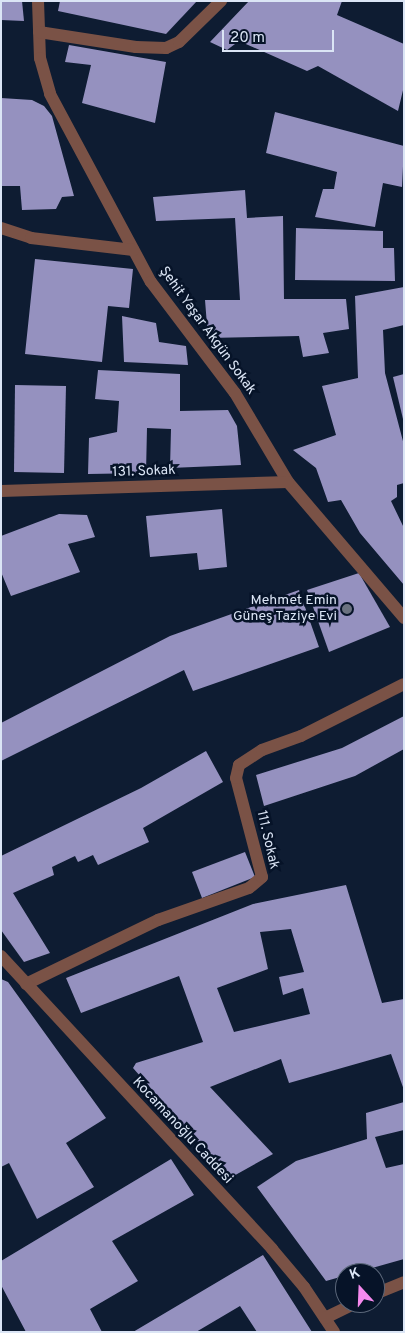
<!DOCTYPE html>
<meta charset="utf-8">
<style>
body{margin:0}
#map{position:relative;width:405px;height:1333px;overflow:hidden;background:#0e1c32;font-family:Overpass,sans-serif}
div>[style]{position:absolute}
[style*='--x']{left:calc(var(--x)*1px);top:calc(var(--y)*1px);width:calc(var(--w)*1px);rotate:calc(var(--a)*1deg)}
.building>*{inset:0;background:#9591bf}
.minor>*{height:12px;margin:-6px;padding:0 6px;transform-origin:6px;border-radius:6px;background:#7a5246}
.tertiary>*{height:12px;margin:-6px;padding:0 6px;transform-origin:6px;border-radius:6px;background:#7a5246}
.dots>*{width:14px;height:14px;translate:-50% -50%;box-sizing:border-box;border:2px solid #061328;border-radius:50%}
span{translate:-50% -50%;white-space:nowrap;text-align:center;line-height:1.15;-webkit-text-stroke:5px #061328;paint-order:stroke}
.street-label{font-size:14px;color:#dbe5f5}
.poi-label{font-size:14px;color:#dbe5f5}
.right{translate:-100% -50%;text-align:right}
.frame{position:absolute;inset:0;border:2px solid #dbe5f5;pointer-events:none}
.north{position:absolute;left:335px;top:1263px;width:50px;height:50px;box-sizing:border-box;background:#061328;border:1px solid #5b677a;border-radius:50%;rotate:340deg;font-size:14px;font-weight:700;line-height:20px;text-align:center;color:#dbe5f5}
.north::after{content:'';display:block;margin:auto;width:18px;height:22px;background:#f589ee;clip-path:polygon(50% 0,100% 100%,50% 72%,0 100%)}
.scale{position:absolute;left:222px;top:30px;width:112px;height:22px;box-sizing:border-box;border:2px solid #dbe5f5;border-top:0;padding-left:6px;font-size:15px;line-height:18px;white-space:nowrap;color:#dbe5f5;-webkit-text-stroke:4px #061328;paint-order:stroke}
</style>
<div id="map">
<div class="building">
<div style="clip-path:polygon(1px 1px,22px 1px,24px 21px,1px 20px)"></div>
<div style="clip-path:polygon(60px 1px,197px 1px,166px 34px,58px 11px)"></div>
<div style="clip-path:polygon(249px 1px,342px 1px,337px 15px,404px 44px,404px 86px,398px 111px,318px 66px,307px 71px,239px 41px,227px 50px,210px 42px)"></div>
<div style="clip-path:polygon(69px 45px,166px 62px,155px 123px,82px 103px,91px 65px,65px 62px)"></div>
<div style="clip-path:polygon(1px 98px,32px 100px,44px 106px,52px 116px,74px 196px,62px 197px,56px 209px,22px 210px,20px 186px,1px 186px)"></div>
<div style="clip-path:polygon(275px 112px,404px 146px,402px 187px,383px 183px,375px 227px,315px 217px,323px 189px,334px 189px,337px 172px,266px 153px)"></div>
<div style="clip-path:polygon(245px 190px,247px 218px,283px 216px,284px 299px,346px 299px,349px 329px,323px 333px,329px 353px,303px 357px,299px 336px,208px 338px,205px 300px,240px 300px,235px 218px,156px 221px,153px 197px)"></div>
<div style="clip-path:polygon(296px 228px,383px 231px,383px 248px,394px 248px,395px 281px,295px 280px)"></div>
<div style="clip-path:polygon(35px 259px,133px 269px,129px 308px,108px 306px,102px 362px,25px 354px)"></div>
<div style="clip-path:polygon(404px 287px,404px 325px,383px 330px,385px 373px,404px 445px,404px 483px,397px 485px,397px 497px,391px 501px,404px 528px,404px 585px,360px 533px,341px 500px,328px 502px,316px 468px,293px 450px,336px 435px,322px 386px,358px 378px,355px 296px)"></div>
<div style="clip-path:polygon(122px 316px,156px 323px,159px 342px,186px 346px,188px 365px,124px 362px)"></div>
<div style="clip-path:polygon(98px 370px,180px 374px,180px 411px,228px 410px,237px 426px,241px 465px,170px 468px,171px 429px,147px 428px,146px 473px,88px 474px,89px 438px,117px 432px,119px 401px,95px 399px)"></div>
<div style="clip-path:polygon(404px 374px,404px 419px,403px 419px,393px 377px)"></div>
<div style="clip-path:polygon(15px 385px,66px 386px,64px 473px,14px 472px)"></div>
<div style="clip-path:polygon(222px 509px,227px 567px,199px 570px,197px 553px,150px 557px,146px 516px)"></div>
<div style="clip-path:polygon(59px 514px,87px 515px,95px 537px,68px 544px,80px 572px,11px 596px,1px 572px,1px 536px)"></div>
<div style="clip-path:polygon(359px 573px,390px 627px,329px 652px,307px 590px)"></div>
<div style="clip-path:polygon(299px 590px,319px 647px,193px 691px,184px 670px,1px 761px,1px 723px,170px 636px)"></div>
<div style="clip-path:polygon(404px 716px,404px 749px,355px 776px,264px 806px,256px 775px,342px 748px)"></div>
<div style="clip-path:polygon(206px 751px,223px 782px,143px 828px,149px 842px,98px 865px,93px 855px,78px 862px,75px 856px,52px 867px,54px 875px,13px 893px,50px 953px,24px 962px,1px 930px,1px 856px,141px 788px)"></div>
<div style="clip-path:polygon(245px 852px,255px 877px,202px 898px,192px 872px)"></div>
<div style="clip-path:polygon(evenodd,346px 885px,382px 1003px,404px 999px,404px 1090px,391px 1054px,289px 1083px,281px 1059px,210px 1087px,273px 1154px,230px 1178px,133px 1068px,136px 1063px,203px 1042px,179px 976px,81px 1013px,66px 978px,253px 904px,346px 885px,291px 929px,304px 972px,279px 977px,283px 995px,303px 988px,310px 1014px,234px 1032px,217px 988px,268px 969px,260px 932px,291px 929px)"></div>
<div style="clip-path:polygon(1px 979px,8px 982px,106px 1118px,66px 1143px,94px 1187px,37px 1219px,9px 1163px,1px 1167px)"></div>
<div style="clip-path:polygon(404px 1102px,404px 1130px,375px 1137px,386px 1168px,404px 1164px,404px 1259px,326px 1281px,257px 1187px,296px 1161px,367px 1139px,366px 1113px)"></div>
<div style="clip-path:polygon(171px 1159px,194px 1195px,112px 1241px,138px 1281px,90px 1309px,102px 1332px,26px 1332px,1px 1285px,1px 1261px)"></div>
<div style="clip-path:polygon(263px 1255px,312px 1332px,257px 1332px,240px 1306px,196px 1332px,133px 1332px)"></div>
</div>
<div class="minor">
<div style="--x:38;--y:1;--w:57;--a:88"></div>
<div style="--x:40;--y:58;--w:37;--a:74"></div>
<div style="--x:50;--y:94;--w:213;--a:61.8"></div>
<div style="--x:151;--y:282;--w:139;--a:52.9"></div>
<div style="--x:235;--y:393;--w:104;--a:59.2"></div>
<div style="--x:288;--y:482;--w:179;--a:49.5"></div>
<div style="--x:39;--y:32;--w:98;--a:8.8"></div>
<div style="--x:136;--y:47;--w:30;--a:2"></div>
<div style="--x:166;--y:48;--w:14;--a:-25"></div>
<div style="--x:179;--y:42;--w:59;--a:-44.3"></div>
<div style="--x:1;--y:228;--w:32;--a:18"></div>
<div style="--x:31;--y:238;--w:103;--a:6.7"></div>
<div style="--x:1;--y:491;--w:287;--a:-1.8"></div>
<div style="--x:26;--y:984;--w:147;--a:-25.9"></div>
<div style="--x:158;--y:920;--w:96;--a:-19.4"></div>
<div style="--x:249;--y:888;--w:17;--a:-40"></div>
<div style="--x:262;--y:877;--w:102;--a:-104.7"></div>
<div style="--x:236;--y:778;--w:13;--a:-77"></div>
<div style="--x:239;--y:765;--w:27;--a:-33"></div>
<div style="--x:262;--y:750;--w:41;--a:-19.7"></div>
<div style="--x:301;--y:736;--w:115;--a:-26.8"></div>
</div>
<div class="tertiary">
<div style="--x:1;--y:956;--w:399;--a:47.2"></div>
<div style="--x:272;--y:1249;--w:50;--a:49.9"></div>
<div style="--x:304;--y:1287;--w:54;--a:56.3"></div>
<div style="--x:375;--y:1294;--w:31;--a:-22"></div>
<div style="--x:325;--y:1318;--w:34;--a:-26"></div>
</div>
<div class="dots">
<div style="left:347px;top:609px;background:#6b7280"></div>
</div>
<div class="street-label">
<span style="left:207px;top:331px;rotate:54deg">Şehit Yaşar Akgün Sokak</span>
<span style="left:144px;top:472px;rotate:-2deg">131. Sokak</span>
<span style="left:267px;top:840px;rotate:77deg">111. Sokak</span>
<span style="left:182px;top:1131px;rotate:47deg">Kocamanoğlu Caddesi</span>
</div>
<div class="poi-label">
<span class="right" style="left:337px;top:609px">Mehmet Emin<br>Güneş Taziye Evi</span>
</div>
<div class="frame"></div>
<div class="north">K</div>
<div class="scale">20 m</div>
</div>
